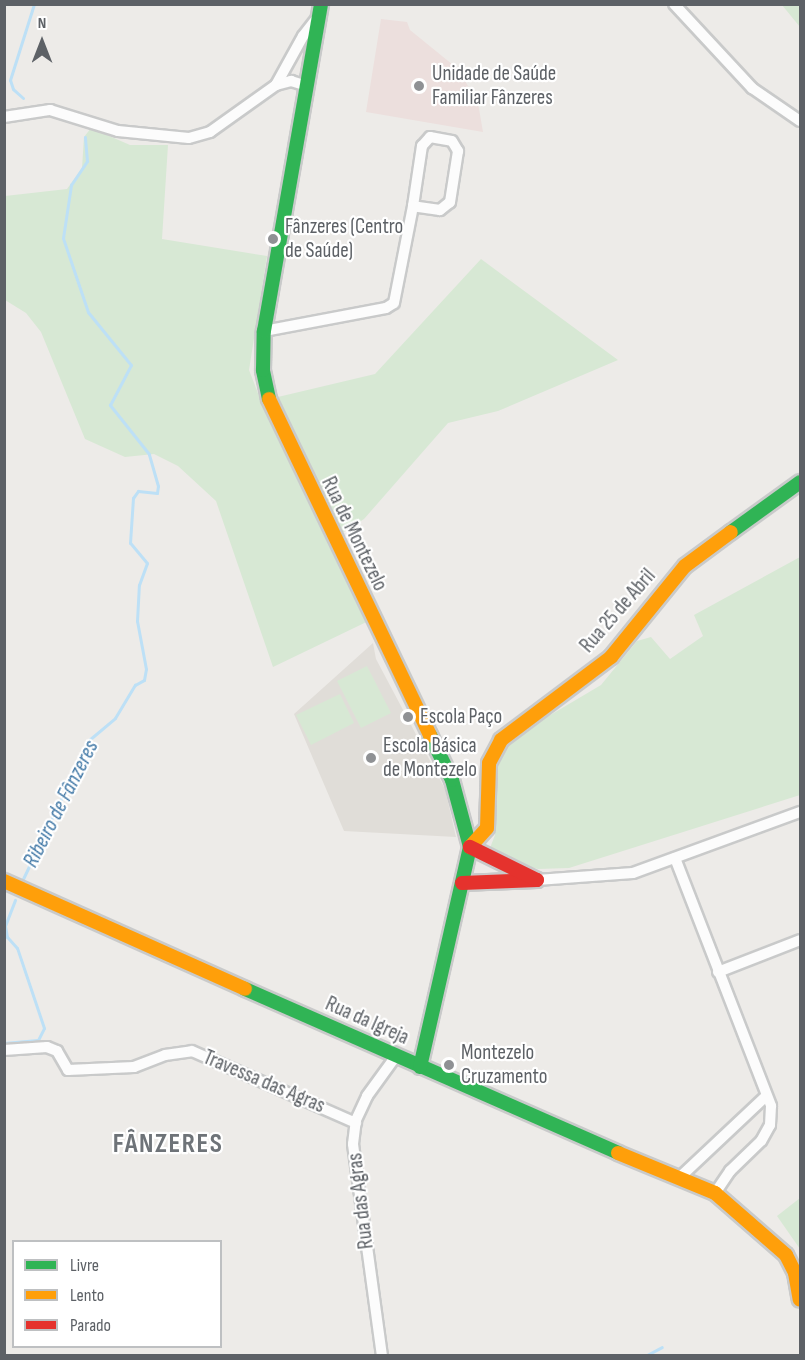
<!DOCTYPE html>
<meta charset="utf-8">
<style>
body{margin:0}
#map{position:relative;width:805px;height:1360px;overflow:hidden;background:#edebe8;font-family:"Sofia Sans Condensed",sans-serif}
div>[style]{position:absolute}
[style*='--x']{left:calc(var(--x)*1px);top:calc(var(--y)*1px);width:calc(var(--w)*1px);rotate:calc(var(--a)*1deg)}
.education>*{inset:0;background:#e0ddd8}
.medical>*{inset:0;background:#ecdfdd}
.green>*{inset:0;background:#d7e8d4}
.stream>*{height:3px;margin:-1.5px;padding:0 1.5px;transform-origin:1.5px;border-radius:1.5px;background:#bde0f6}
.roads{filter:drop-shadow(2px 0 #c9caca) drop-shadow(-2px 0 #c9caca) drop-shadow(0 2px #c9caca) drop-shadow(0 -2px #c9caca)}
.street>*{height:10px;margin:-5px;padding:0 5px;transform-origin:5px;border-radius:5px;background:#fcfcfc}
.fast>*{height:14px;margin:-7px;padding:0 7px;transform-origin:7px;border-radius:7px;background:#30b455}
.slow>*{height:14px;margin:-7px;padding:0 7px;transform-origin:7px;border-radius:7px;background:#ff9f0a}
.jam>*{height:14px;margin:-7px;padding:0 7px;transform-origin:7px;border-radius:7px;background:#e5322d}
.dots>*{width:16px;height:16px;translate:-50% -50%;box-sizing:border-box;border:3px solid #fff;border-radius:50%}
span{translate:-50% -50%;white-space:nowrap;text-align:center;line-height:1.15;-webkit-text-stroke:4.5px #fff;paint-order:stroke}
.poi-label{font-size:21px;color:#5d6166}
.left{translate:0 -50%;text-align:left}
.street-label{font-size:21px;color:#5d6166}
.water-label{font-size:22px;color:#4178a6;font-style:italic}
.district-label{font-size:27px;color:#6e7378;font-weight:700;letter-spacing:1.5px}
.frame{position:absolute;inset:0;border:6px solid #5d6166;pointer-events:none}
.legend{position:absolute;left:12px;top:1240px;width:210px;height:108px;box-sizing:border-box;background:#fff;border:2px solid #bec0c2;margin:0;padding:8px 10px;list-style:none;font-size:18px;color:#5d6166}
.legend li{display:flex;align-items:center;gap:12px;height:30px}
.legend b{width:30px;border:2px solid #bec0c2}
.north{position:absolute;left:12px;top:12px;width:60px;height:60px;-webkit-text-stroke:4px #fff;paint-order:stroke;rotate:0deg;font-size:16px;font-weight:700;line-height:24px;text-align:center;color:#5d6166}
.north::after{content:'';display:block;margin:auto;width:21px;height:27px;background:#5d6166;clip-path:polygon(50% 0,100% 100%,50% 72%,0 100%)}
</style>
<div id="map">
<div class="education">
<div style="clip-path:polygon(373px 643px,376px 659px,445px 789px,456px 837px,344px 831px,294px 714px)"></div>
</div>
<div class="medical">
<div style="clip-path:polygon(381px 19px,407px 22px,410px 30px,458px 69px,478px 103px,483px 132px,366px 112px)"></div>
</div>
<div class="green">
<div style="clip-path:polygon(782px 5px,800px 5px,800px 27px)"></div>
<div style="clip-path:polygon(91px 128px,130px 145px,168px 145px,162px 239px,267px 256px,249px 370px,261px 401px,375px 374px,481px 259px,618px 360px,498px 411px,448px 423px,364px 519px,337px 536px,381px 615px,273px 667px,216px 501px,178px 466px,154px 454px,125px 457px,85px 439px,41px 332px,26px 313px,5px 300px,5px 196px,67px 189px,82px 168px,84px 137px)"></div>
<div style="clip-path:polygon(800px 557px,800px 795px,569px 868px,538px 869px,512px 862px,490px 848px,495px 835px,495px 789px,500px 750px,515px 736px,601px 685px,637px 641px,651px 637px,670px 659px,703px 636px,694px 615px)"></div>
<div style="clip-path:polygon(367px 666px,391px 713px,361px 728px,337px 681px)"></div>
<div style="clip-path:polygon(340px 694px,354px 723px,311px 745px,296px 715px)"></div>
<div style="clip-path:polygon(800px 1198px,800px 1249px,777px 1216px)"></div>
</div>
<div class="stream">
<div style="--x:23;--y:98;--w:13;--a:-138"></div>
<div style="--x:13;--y:89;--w:9;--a:-108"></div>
<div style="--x:10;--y:80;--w:80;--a:-72.5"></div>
<div style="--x:22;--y:881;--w:156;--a:-64.6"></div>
<div style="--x:89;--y:740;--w:34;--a:-40"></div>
<div style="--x:115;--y:718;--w:39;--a:-59"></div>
<div style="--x:135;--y:685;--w:10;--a:-29"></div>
<div style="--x:144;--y:680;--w:11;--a:-80"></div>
<div style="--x:146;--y:669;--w:49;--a:-100.6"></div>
<div style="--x:137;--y:621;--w:36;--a:-87"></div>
<div style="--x:139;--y:585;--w:23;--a:-70"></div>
<div style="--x:147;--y:563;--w:26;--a:-130"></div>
<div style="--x:130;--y:543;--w:45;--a:-86.2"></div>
<div style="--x:133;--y:498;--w:9;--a:-54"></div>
<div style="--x:138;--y:491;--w:19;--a:6"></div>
<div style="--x:157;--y:493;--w:7;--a:-82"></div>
<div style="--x:158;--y:486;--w:33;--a:-106"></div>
<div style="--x:149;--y:454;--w:63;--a:-128.5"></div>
<div style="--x:110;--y:405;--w:45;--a:-62.3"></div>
<div style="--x:131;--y:365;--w:68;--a:-129.1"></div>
<div style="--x:88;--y:312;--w:78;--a:-108.7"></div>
<div style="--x:63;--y:238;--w:54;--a:-81.4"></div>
<div style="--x:71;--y:185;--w:29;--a:-56"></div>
<div style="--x:87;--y:161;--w:24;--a:-95"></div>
<div style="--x:4;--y:1043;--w:34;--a:-5"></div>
<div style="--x:38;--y:1040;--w:13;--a:-63"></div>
<div style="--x:44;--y:1028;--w:84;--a:-108.6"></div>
<div style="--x:17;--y:948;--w:15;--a:-132"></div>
<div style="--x:7;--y:937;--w:11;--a:-100"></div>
<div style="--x:5;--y:926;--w:28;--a:-69"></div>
<div style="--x:645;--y:1356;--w:19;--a:-28"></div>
</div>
<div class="roads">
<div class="street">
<div style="--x:674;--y:4;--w:115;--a:47.1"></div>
<div style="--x:752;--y:88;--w:58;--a:34.5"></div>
<div style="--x:276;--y:85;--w:56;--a:-61.1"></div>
<div style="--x:303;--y:36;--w:24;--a:-52"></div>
<div style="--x:4;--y:117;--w:47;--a:-8.7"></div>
<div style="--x:50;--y:110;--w:71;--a:17.2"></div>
<div style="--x:118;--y:131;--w:71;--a:5.6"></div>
<div style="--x:189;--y:138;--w:22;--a:-16"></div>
<div style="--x:210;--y:132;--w:81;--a:-35.5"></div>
<div style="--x:276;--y:85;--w:16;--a:-15"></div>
<div style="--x:291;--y:81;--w:17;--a:17"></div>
<div style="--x:430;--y:137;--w:22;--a:10"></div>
<div style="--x:452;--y:141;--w:12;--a:59"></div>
<div style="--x:458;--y:151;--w:52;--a:98.9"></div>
<div style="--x:450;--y:202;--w:13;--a:141"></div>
<div style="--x:440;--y:210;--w:27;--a:-172"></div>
<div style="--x:413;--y:206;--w:61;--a:-81.5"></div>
<div style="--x:422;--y:146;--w:12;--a:-48"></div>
<div style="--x:264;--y:331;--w:124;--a:-10.7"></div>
<div style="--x:386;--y:308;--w:9;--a:-32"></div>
<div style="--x:394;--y:303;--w:99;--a:-78.9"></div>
<div style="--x:675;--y:858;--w:266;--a:68.8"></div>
<div style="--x:771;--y:1106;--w:19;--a:93"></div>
<div style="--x:770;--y:1125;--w:18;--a:119"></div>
<div style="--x:761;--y:1141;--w:43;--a:135.9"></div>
<div style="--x:730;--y:1171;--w:27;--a:124"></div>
<div style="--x:537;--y:880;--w:96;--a:-4.2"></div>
<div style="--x:633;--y:873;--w:178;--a:-20.1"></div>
<div style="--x:718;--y:972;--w:88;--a:-21.3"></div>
<div style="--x:4;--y:1050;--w:43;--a:-4"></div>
<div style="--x:47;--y:1047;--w:11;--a:22"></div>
<div style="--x:57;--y:1051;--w:22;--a:60"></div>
<div style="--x:68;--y:1070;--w:66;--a:-2.6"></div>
<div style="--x:134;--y:1067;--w:33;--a:-21"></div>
<div style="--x:165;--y:1055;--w:27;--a:-8"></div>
<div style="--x:192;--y:1051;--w:179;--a:23.7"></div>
<div style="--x:678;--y:1179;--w:121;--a:-43.3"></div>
<div style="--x:382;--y:1356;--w:214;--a:-97.8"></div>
<div style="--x:353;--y:1144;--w:24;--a:-83"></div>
<div style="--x:356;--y:1120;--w:26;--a:-65"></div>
<div style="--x:367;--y:1096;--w:49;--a:-54.1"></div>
</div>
<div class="fast">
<div style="--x:269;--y:399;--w:30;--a:-102"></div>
<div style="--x:263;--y:370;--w:39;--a:-89"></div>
<div style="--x:264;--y:331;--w:332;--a:-80.1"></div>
<div style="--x:731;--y:532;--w:85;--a:-35.9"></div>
<div style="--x:245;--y:989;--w:407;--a:23.7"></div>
<div style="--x:420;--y:1067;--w:226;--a:-77.2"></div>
<div style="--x:470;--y:847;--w:69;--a:-105"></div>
<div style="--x:452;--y:780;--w:50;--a:-116.1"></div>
</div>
<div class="slow">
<div style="--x:269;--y:399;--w:373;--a:64.4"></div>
<div style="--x:470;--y:847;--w:25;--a:-48"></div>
<div style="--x:487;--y:828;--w:65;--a:-88.2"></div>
<div style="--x:489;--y:763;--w:26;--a:-62"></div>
<div style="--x:501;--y:740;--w:138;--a:-37"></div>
<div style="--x:611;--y:657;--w:117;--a:-50.9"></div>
<div style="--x:685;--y:566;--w:57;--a:-36.5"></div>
<div style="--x:4;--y:881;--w:264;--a:24.1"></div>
<div style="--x:618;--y:1153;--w:105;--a:22.4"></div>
<div style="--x:715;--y:1193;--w:94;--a:41.1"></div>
<div style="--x:786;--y:1255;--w:20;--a:63"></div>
<div style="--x:795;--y:1273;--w:27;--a:80"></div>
</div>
<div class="jam">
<div style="--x:462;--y:883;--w:75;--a:-2.3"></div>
<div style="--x:537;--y:880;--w:75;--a:-153.8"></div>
</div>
</div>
<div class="dots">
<div style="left:419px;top:86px;background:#8f9194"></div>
<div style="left:273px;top:239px;background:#8f9194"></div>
<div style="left:408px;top:717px;background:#8f9194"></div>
<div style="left:371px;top:758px;background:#8f9194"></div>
<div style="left:449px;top:1065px;background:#8f9194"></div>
</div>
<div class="poi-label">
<span class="left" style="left:432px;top:86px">Unidade de Saúde<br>Familiar Fânzeres</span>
<span class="left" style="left:285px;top:239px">Fânzeres (Centro<br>de Saúde)</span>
<span class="left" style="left:420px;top:717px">Escola Paço</span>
<span class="left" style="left:383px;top:758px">Escola Básica<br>de Montezelo</span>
<span class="left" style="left:461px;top:1065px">Montezelo<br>Cruzamento</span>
</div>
<div class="street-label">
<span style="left:354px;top:534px;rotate:64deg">Rua de Montezelo</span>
<span style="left:618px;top:611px;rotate:-49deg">Rua 25 de Abril</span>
<span style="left:367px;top:1021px;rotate:24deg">Rua da Igreja</span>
<span style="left:264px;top:1082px;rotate:23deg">Travessa das Agras</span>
<span style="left:361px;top:1201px;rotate:-97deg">Rua das Agras</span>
</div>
<div class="water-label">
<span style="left:61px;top:804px;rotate:-63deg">Ribeiro de Fânzeres</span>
</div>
<div class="district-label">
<span style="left:168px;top:1145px">FÂNZERES</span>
</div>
<div class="frame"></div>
<ul class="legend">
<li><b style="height:8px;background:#30b455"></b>Livre</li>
<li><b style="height:8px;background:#ff9f0a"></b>Lento</li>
<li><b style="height:8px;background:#e5322d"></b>Parado</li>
</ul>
<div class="north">N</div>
</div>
